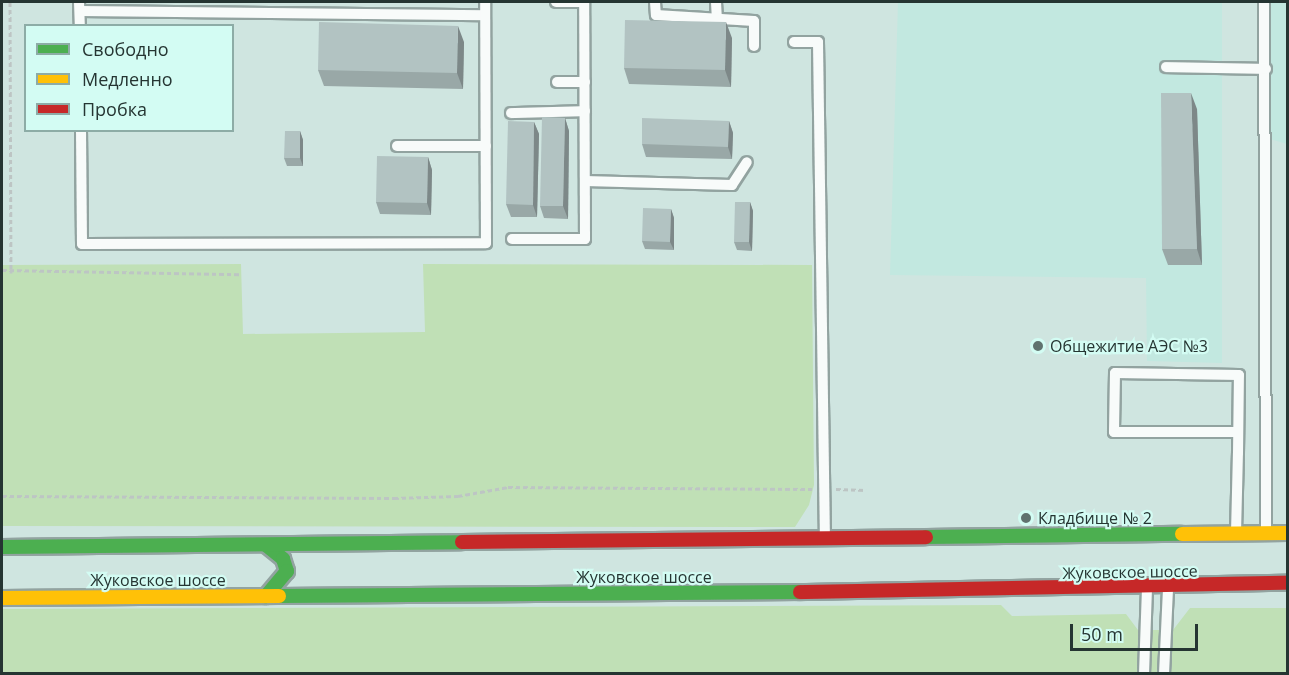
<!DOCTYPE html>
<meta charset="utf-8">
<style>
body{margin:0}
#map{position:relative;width:1289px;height:675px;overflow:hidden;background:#cfe5e0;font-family:"Open Sans",sans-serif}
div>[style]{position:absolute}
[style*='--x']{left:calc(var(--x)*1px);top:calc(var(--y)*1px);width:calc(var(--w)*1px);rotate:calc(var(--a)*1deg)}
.built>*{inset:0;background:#c2e8e0}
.green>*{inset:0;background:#c0e0b6}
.path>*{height:3px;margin-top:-1.5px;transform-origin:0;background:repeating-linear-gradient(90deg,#bdc5c4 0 4.5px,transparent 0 7.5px)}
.roads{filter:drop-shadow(2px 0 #92a3a0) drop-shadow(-2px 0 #92a3a0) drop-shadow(0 2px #92a3a0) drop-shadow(0 -2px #92a3a0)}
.lane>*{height:10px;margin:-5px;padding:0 5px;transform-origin:5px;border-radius:5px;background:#f8fbfa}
.fast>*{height:14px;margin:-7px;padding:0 7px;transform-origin:7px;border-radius:7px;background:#4caf50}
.slow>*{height:14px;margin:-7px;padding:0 7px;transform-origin:7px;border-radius:7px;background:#ffc107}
.jam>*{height:14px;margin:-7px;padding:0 7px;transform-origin:7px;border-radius:7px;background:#c62828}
.wall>*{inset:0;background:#99a8a7}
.shaded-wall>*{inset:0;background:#7d8888}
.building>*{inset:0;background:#b2c3c2}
.dots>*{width:16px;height:16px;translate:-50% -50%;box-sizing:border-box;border:3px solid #d3fcf3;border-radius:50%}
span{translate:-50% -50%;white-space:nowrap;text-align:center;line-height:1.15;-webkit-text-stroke:4.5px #d3fcf3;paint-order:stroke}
.poi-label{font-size:16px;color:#253532}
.left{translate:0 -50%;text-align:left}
.street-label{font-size:16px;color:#253532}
.frame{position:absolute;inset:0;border:3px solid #253532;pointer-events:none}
.legend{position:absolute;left:24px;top:24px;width:210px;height:108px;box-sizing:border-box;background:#d3fcf3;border:2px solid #8daca6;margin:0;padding:8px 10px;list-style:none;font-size:18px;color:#253532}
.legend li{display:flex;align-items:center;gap:12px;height:30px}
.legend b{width:30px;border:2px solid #8daca6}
.scale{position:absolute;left:1070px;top:624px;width:128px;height:27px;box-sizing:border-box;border:3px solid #253532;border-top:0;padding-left:8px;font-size:18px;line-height:21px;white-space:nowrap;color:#253532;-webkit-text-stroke:4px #d3fcf3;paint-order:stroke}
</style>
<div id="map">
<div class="built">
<div style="clip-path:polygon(898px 2px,1222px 2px,1222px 363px,1147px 361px,1146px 278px,890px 275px)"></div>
<div style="clip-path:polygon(1270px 2px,1287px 2px,1287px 144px,1270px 139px)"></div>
</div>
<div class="green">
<div style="clip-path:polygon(241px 264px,243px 334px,425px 332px,423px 264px,812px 265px,814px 485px,809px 505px,795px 527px,2px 526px,2px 265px)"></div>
<div style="clip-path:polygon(1001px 605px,1012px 616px,1126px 614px,1138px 630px,1173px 630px,1190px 608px,1287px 608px,1287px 673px,2px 674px,2px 609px)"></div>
</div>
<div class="path">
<div style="--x:10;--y:2;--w:271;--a:89.8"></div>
<div style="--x:2;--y:270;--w:238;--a:1"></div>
<div style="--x:836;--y:489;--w:30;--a:2"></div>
<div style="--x:2;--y:496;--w:392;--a:0.3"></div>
<div style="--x:394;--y:498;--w:64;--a:-1.8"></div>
<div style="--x:458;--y:496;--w:51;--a:-10.2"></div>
<div style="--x:508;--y:487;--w:304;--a:0.4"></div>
</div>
<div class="roads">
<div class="lane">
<div style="--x:79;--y:2;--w:24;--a:88"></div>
<div style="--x:556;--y:2;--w:28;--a:0"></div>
<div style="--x:655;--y:2;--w:13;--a:86"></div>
<div style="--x:656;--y:15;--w:98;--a:3.5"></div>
<div style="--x:754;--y:21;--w:25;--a:90"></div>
<div style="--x:716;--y:2;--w:17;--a:87"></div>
<div style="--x:1264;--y:2;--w:530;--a:89.78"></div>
<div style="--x:80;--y:11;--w:405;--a:0.6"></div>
<div style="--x:794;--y:42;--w:24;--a:0"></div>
<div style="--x:818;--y:42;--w:495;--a:89.2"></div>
<div style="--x:1166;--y:67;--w:100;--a:1.1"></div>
<div style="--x:557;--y:82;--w:28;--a:0"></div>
<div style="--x:511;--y:113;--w:74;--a:-1.5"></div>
<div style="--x:81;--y:130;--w:114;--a:89.5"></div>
<div style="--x:82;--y:244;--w:404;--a:-0.1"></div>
<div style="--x:486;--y:243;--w:241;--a:-90.2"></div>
<div style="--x:397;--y:146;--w:89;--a:0"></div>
<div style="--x:585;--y:181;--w:147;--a:1.6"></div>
<div style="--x:732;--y:185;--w:27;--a:-57"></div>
<div style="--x:512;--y:239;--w:73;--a:0"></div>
<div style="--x:585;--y:239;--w:237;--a:-90.2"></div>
<div style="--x:1236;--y:533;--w:80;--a:-88.6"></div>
<div style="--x:1238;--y:453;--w:78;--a:-89.3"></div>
<div style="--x:1239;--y:375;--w:124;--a:-179.1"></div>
<div style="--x:1115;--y:373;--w:59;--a:91"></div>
<div style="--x:1114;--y:432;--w:124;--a:0"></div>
<div style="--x:1144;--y:674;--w:84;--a:-88"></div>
<div style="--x:1164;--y:674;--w:84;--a:-87.3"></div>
</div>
<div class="fast">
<div style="--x:926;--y:537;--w:256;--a:-0.7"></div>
<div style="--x:266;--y:545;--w:22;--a:39"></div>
<div style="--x:283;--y:559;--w:13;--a:72"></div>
<div style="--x:287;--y:571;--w:33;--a:130"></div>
<div style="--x:2;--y:547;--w:460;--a:-0.6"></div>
<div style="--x:279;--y:596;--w:521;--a:-0.44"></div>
</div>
<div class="slow">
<div style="--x:1182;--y:534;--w:106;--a:-0.5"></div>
<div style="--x:2;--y:598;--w:277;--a:-0.4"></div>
</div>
<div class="jam">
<div style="--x:462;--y:542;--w:464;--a:-0.6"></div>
<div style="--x:800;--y:592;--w:488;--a:-1.1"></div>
</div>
</div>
<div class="wall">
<div style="clip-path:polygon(732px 38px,731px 87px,629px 84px,624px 68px)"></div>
<div style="clip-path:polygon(464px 42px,463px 89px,324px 86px,318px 70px)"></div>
<div style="clip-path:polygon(1197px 109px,1202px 265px,1168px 265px,1162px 249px)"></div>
<div style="clip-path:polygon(565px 118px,569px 131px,568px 219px,544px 218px,540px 206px)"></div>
<div style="clip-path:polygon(729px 121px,733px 133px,732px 159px,646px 157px,642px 144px)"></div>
<div style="clip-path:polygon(534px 122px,539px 134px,537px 217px,511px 217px,506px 204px)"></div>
<div style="clip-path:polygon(300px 131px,303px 140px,303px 166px,287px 166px,284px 158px)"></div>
<div style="clip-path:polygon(428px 157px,432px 170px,431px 215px,380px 214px,376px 202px)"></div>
<div style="clip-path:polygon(750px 202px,753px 211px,752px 251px,737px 250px,734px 242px)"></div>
<div style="clip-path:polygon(671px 209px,674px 218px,674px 250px,645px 249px,642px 241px)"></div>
</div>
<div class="shaded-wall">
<div style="clip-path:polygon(726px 22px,732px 38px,731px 87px,725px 70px)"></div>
<div style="clip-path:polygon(458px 26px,464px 42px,463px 89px,457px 73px)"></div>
<div style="clip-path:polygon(1191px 93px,1197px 109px,1202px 265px,1197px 249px)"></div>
<div style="clip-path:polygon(565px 118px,569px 131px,568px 219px,563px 206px)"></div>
<div style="clip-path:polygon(729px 121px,733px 133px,732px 159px,728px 147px)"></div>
<div style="clip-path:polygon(534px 122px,539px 134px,537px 217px,533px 205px)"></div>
<div style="clip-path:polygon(300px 131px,303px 140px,303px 166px,300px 158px)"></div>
<div style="clip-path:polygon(428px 157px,432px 170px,431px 215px,427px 203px)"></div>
<div style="clip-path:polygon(750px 202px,753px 211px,752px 251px,749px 242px)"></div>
<div style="clip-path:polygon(671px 209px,674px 218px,674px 250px,670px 242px)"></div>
</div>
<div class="building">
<div style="clip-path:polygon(625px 20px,726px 22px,725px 70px,624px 68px)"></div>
<div style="clip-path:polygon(319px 22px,458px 26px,457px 73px,318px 70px)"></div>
<div style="clip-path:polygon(1161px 93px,1191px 93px,1197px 249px,1162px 249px)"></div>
<div style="clip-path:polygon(542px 117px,565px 118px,563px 206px,540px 206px)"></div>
<div style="clip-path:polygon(642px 118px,729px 121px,728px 147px,642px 144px)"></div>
<div style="clip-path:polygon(508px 121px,534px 122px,533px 205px,506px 204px)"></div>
<div style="clip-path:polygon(285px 131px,300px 131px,300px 158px,284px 158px)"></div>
<div style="clip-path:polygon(377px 156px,428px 157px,427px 203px,376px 202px)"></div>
<div style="clip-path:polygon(735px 202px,750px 202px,749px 242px,734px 242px)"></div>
<div style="clip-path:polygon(643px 208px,671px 209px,670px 242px,642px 241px)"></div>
</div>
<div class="dots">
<div style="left:1038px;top:346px;background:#60736f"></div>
<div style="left:1026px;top:518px;background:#60736f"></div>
</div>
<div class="poi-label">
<span class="left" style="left:1050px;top:346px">Общежитие АЭС №3</span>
<span class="left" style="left:1038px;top:518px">Кладбище № 2</span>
</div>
<div class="street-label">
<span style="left:1130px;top:572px;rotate:-1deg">Жуковское шоссе</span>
<span style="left:644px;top:577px">Жуковское шоссе</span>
<span style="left:158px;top:580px">Жуковское шоссе</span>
</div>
<div class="frame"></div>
<ul class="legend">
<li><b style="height:8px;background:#4caf50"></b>Свободно</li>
<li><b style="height:8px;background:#ffc107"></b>Медленно</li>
<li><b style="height:8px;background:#c62828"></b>Пробка</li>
</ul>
<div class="scale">50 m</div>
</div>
